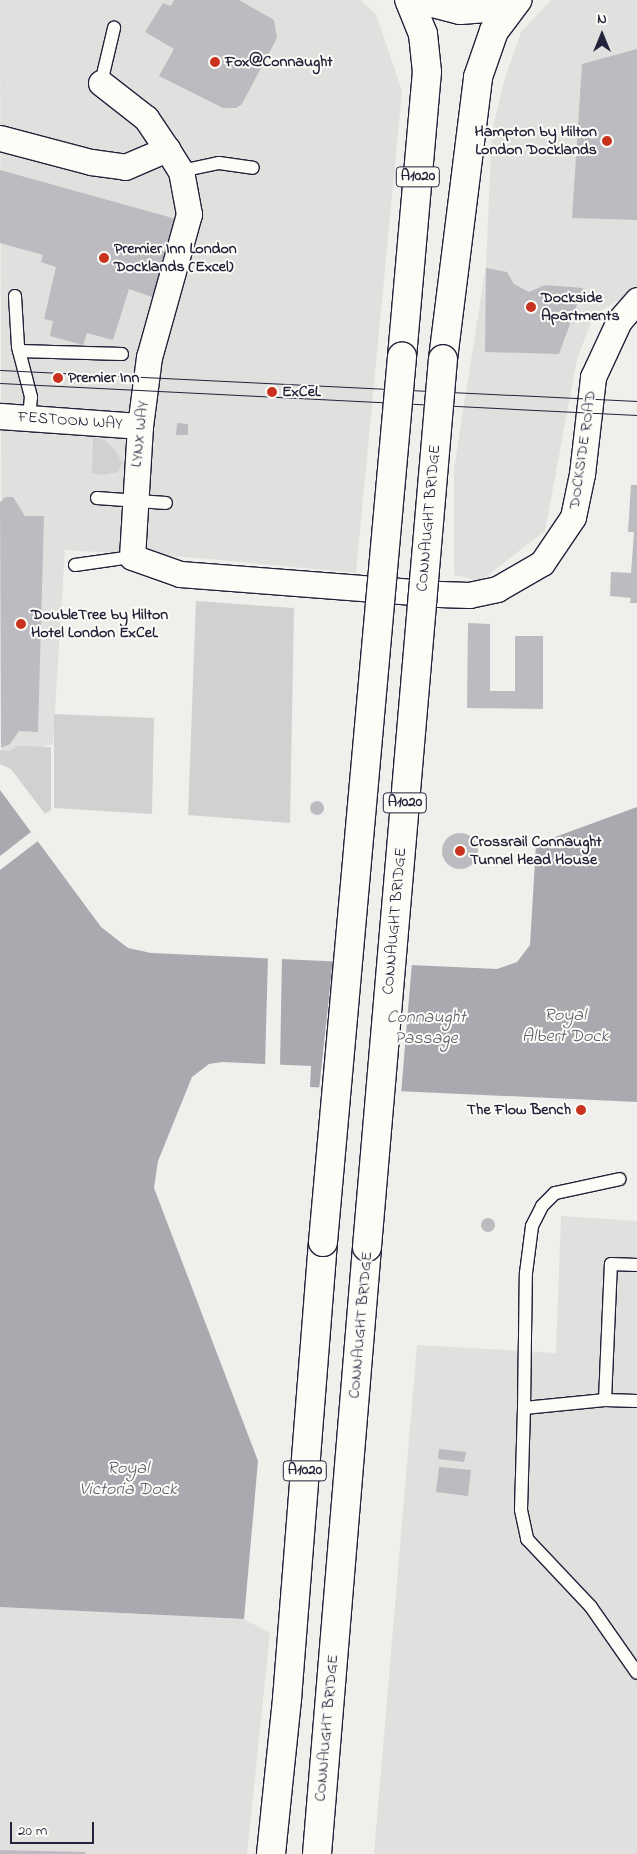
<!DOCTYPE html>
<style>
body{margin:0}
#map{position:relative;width:637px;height:1854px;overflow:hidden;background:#f0efec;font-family:"Indie Flower",sans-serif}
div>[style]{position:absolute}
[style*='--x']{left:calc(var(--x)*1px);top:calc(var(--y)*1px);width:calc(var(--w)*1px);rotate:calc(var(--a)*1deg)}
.built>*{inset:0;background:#e0e0df}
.green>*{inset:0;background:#d2d1d1}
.water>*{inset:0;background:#a9a9b0}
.pier>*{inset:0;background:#f0efec}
.building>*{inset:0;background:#bcbcc0}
.round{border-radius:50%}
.roads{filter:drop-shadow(1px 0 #22223b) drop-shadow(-1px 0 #22223b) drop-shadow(0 1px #22223b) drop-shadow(0 -1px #22223b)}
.service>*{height:12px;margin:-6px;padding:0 6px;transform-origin:6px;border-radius:6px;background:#fdfcf7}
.minor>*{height:25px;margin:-12.5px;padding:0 12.5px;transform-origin:12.5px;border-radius:12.5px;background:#fdfcf7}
.primary>*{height:28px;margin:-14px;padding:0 14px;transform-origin:14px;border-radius:14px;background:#fdfcf7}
.tram>*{height:1px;margin:-0.5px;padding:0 0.5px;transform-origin:0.5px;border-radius:0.5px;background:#22223b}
.bridges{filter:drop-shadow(1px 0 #22223b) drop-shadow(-1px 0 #22223b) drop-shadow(0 1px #22223b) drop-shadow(0 -1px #22223b)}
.primary-bridge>*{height:28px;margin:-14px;padding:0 14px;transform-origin:14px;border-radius:14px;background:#fdfcf7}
.dots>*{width:14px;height:14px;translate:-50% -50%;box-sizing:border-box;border:2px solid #fdfcf7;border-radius:50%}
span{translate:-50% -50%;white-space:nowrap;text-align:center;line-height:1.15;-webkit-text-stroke:4px #fdfcf7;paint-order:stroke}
.shield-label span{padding:1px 4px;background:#fdfcf7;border:1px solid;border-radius:4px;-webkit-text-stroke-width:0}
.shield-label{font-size:15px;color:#22223b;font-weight:700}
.poi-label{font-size:16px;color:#22223b;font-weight:700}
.left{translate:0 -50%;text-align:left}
.right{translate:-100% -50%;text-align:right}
.street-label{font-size:16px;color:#22223b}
.water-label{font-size:18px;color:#58586a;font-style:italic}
.north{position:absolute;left:577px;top:10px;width:50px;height:50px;-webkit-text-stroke:4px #fdfcf7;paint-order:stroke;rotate:0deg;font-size:14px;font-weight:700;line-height:20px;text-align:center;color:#22223b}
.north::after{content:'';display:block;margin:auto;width:18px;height:22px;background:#22223b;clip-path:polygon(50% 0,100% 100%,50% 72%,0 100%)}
.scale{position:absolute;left:10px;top:1822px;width:84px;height:22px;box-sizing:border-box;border:2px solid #22223b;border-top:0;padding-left:6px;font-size:15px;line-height:18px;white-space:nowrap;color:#22223b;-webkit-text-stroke:4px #fdfcf7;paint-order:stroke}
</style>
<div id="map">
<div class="built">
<div style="clip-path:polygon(0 0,360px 0,376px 14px,402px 91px,356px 573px,198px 558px,65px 550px,53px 744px,2px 758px)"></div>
<div style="clip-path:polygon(556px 0,637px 0,637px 289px,594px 315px,577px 359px,545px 531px,480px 581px,454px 575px,454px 469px,486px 265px,492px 132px,504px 81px,521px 32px,550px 1px)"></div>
<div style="clip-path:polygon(561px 1216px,637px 1221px,637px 1854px,374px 1854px,417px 1345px,556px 1353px)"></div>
<div style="clip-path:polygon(0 1607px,244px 1619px,270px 1633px,247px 1854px,0 1854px)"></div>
</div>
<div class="green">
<div style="clip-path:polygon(93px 437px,106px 441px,116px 451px,122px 463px,118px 472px,101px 475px,92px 473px)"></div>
<div style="clip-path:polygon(196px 601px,294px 608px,290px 823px,188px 815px)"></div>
<div style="clip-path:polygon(54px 714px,154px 718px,152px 814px,54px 808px)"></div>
<div style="clip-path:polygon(18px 746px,51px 747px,51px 810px,45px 814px,11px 769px,0 764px,0 750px,10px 751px)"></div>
</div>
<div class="water">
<div style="clip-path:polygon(0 790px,101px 927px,128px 948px,151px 953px,497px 969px,517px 962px,530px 945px,536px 844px,637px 807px,637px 1102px,310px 1087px,311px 1066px,222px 1062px,209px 1064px,192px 1077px,158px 1161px,154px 1188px,258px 1461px,244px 1619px,0 1607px)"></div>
</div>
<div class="pier">
<div style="clip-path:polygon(31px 832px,38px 841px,0 870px,0 856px)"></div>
<div style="clip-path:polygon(268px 956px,282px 956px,280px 1067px,265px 1067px)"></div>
<div style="clip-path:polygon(333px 959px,412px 962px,401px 1094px,319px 1090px)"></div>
</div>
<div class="building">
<div style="clip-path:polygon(174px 0,239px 0,274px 20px,277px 38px,242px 104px,236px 108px,223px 108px,159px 76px,174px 49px,145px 32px,163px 3px,171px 6px)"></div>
<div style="clip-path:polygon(637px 49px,637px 220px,572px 218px,582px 64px)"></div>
<div style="clip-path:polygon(0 170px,176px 219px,155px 298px,129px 289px,113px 340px,87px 333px,83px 345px,50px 336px,53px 321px,44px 319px,56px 267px,41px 262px,43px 255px,0 243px)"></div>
<div style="clip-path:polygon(486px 268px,507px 272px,514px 284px,529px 292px,545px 285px,583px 288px,559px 354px,485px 352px)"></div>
<div style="clip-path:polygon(177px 423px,188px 424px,188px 435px,176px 435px)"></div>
<div style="clip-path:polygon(631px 485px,637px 485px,637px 603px,630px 603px,631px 598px,610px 596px,611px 572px,631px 573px,634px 532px,628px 532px)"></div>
<div style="clip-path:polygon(5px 497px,13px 497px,25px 516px,44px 516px,38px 732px,19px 731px,10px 744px,1px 748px,0 502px)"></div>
<div style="clip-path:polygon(468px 623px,490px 624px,490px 691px,515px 691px,515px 636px,543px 636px,543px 709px,467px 708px)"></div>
<div class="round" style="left:310px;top:801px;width:14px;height:14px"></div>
<div class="round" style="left:442px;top:833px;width:36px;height:36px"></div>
<div class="round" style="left:481px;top:1218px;width:14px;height:14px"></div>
<div style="clip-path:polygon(439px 1449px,466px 1452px,464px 1462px,438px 1459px)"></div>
<div style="clip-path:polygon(439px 1467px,471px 1470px,468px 1496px,436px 1492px)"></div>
<div style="clip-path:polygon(0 1850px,85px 1852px,85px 1854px,0 1854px)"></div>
</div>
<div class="roads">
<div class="service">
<div style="--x:101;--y:83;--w:57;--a:-76.7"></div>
<div style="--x:181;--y:171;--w:39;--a:-12"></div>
<div style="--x:219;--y:163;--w:34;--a:8"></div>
<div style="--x:15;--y:296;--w:51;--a:86.6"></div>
<div style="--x:18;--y:347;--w:52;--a:75.4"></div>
<div style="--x:31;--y:397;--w:20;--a:96"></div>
<div style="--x:19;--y:351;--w:103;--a:1.7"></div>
<div style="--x:97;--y:498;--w:69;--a:4.1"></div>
<div style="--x:75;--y:565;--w:58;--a:-8"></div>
<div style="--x:605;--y:1400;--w:136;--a:-87.5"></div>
<div style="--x:611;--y:1264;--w:26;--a:2"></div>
<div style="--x:637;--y:1401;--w:32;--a:-178"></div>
<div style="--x:605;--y:1400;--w:81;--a:174.4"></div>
<div style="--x:524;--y:1408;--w:102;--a:91.7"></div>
<div style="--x:521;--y:1510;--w:30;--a:78"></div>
<div style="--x:527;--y:1539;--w:93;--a:46.7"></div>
<div style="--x:591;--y:1607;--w:80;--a:55.1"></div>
<div style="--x:524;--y:1408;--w:135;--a:-89.2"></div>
<div style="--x:526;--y:1273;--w:47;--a:-82.7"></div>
<div style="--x:532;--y:1226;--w:22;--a:-63"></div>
<div style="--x:542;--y:1206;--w:18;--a:-45"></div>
<div style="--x:555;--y:1193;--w:66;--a:-12.2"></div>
</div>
<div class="minor">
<div style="--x:101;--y:83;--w:57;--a:37.9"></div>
<div style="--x:146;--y:118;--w:37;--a:56"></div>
<div style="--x:167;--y:149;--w:26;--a:58"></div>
<div style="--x:181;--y:171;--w:44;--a:79.5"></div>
<div style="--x:189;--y:214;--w:148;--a:105.6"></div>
<div style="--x:149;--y:357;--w:70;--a:97.4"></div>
<div style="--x:140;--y:426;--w:131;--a:93.5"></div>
<div style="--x:132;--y:557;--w:51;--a:19.5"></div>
<div style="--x:180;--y:574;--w:260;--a:4.4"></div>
<div style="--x:439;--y:594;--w:30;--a:2"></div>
<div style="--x:469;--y:595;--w:29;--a:-12"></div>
<div style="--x:497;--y:589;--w:52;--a:-30"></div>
<div style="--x:542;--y:563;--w:55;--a:-56"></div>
<div style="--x:573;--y:517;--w:44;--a:-78.2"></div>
<div style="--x:582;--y:474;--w:98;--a:-83.5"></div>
<div style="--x:593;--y:377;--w:62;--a:-65.1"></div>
<div style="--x:619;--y:321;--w:28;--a:-49"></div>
<div style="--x:0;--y:138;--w:94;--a:14.8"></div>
<div style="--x:91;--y:162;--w:34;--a:8"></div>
<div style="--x:125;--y:167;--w:46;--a:-23.2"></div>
<div style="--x:0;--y:416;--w:140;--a:4.1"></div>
</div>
<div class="primary">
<div style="--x:421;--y:0;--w:40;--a:14.4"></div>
<div style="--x:460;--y:10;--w:31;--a:-4"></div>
<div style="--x:491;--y:8;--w:21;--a:-23"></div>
<div style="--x:402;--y:357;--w:286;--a:-85"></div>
<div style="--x:427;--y:72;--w:38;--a:-96"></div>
<div style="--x:423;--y:34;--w:37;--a:-112"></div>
<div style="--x:443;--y:359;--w:284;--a:-82.9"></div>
<div style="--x:478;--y:77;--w:49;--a:-70.8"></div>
<div style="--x:494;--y:31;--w:39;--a:-53"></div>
<div style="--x:271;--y:1854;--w:156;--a:-84.1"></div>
<div style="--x:287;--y:1699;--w:458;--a:-85.5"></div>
<div style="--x:317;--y:1854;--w:609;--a:-85.29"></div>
</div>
</div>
<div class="tram">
<div style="--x:0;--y:370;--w:638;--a:2.79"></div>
<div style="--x:0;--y:383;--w:638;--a:2.88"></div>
</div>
<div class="bridges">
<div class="primary-bridge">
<div style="--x:323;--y:1242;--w:889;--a:-84.9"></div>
<div style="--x:367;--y:1247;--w:891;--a:-85.11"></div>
</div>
</div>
<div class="dots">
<div style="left:215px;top:62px;background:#c8321e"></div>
<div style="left:607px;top:141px;background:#c8321e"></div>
<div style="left:104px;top:258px;background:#c8321e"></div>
<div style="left:531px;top:307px;background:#c8321e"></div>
<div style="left:58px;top:378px;background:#c8321e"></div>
<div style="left:272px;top:392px;background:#c8321e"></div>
<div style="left:21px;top:624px;background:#c8321e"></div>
<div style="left:460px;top:851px;background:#c8321e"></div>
<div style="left:581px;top:1110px;background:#c8321e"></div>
</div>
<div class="shield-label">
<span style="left:418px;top:177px">A1020</span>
<span style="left:405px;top:803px">A1020</span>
<span style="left:305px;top:1471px">A1020</span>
</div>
<div class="poi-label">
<span class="left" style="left:225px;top:62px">Fox@Connaught</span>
<span class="right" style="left:597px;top:141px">Hampton by Hilton<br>London Docklands</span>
<span class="left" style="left:114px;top:258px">Premier Inn London<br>Docklands (Excel)</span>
<span class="left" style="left:541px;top:307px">Dockside<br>Apartments</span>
<span class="left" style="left:68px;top:378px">Premier Inn</span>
<span class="left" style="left:282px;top:392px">ExCeL</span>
<span class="left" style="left:31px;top:624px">DoubleTree by Hilton<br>Hotel London ExCeL</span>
<span class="left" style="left:470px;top:851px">Crossrail Connaught<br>Tunnel Head House</span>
<span class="right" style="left:571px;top:1110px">The Flow Bench</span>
</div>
<div class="street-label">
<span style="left:70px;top:421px;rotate:4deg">FESTOON WAY</span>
<span style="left:140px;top:434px;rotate:-84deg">LYNX WAY</span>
<span style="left:583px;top:450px;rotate:-82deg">DOCKSIDE ROAD</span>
<span style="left:429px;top:518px;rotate:-85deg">CONNAUGHT BRIDGE</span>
<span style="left:395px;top:921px;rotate:-85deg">CONNAUGHT BRIDGE</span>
<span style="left:361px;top:1325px;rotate:-85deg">CONNAUGHT BRIDGE</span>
<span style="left:327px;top:1728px;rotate:-85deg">CONNAUGHT BRIDGE</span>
</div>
<div class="water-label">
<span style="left:565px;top:1027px">Royal<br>Albert Dock</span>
<span style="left:426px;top:1029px">Connaught<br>Passage</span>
<span style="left:128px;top:1480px">Royal<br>Victoria Dock</span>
</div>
<div class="north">N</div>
<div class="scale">20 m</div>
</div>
